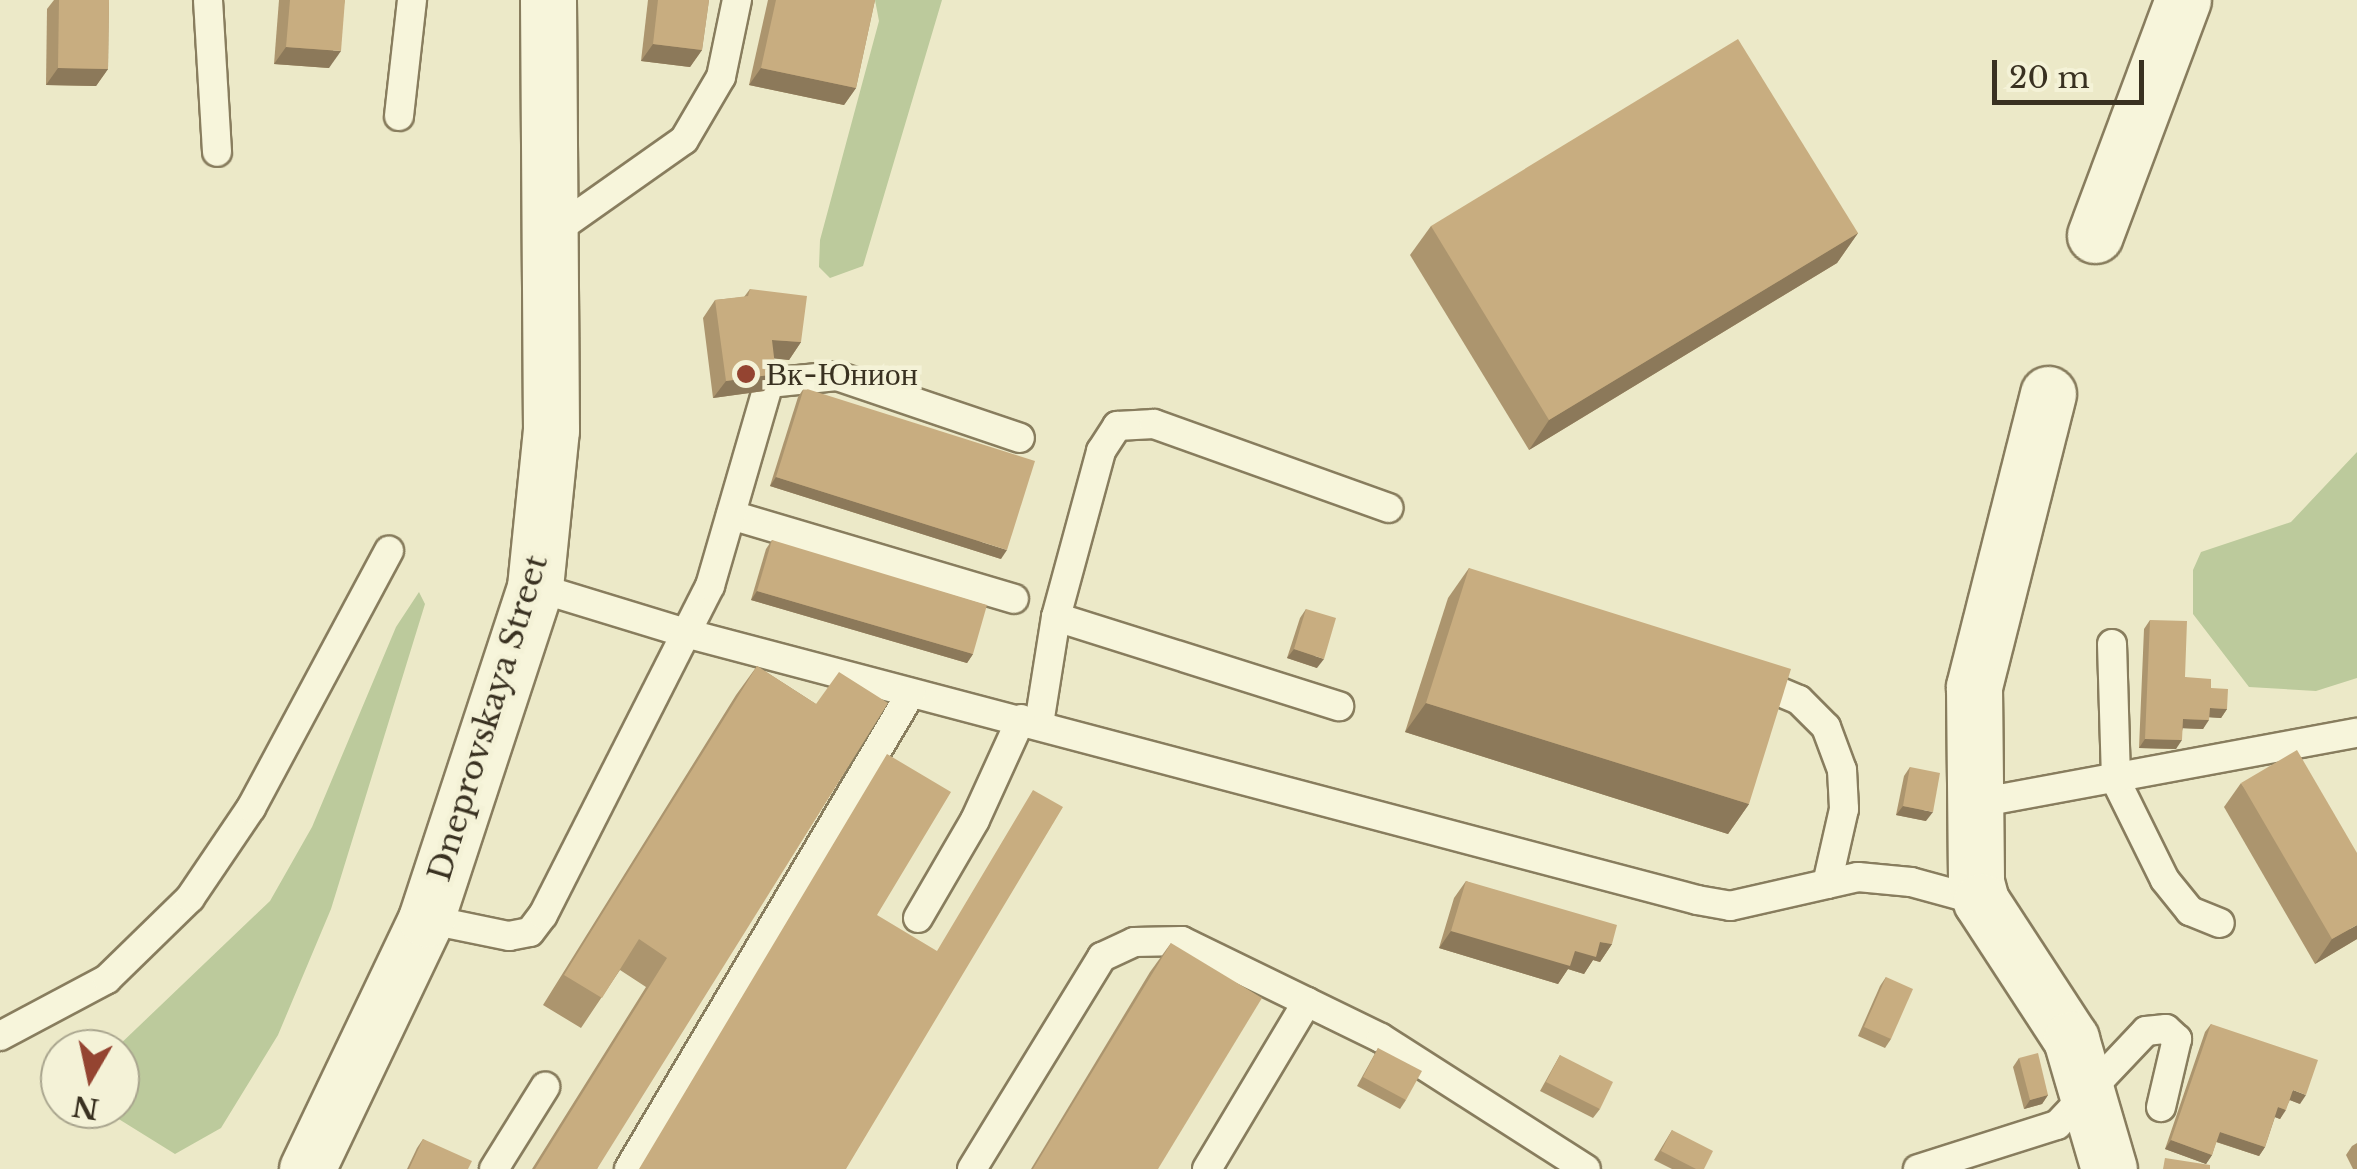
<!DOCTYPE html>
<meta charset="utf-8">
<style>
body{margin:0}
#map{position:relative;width:2357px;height:1169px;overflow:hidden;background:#ece9c8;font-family:"Libre Baskerville",serif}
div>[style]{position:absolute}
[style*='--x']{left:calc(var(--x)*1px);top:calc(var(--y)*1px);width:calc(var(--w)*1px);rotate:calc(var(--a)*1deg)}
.green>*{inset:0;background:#bcca9c}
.roads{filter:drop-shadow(2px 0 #887d5e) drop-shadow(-2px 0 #887d5e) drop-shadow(0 2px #887d5e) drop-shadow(0 -2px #887d5e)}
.lane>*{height:28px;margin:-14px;padding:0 14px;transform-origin:14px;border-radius:14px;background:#f7f5db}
.street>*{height:55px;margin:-27.5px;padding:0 27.5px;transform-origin:27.5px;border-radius:27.5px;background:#f7f5db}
.secondary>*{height:55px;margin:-27.5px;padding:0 27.5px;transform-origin:27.5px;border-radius:27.5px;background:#f7f5db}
.wall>*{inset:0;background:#ac956e}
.shaded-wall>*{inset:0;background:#8c795a}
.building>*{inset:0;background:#c8ad80}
.dots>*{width:28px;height:28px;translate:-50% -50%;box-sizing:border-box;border:5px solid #f4f2d7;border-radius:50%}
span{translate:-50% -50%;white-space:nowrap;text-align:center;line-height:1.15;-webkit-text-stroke:9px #f4f2d7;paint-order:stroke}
.poi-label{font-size:32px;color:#393121}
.left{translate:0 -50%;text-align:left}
.street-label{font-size:32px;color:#393121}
.north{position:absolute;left:40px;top:1029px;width:100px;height:100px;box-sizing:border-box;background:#f4f2d7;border:2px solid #a9a58e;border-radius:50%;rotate:189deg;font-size:28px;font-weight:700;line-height:40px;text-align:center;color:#393121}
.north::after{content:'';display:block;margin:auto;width:35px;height:45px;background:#944431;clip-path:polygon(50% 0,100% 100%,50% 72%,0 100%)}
.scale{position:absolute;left:1992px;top:60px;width:152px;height:45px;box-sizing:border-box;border:5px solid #393121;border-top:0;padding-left:12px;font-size:30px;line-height:35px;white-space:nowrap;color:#393121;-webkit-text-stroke:8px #f4f2d7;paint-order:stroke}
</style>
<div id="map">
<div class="green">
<div style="clip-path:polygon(875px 0,942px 0,863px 266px,830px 278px,819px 267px,820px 240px,879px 21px)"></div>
<div style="clip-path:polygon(2357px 452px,2357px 678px,2316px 691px,2249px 687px,2193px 614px,2193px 570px,2201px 552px,2291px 522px)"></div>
<div style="clip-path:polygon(419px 592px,425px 604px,331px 909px,278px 1035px,221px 1128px,175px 1154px,109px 1113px,120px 1109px,120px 1049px,115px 1049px,270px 901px,312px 827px,396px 627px)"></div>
</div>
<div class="roads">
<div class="lane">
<div style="--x:208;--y:0;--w:152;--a:86.6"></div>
<div style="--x:399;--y:116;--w:117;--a:-83.6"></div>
<div style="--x:552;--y:233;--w:161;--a:-35.2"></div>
<div style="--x:684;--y:140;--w:73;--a:-59.6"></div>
<div style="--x:721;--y:77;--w:79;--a:-78.3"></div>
<div style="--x:731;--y:515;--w:295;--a:16.5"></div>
<div style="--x:535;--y:587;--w:161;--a:17"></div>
<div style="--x:689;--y:634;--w:1043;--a:14.78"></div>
<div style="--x:1697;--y:900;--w:34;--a:10"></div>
<div style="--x:1730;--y:906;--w:131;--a:-12.8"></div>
<div style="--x:1858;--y:877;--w:53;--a:5.4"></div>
<div style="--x:1911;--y:882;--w:73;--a:15.2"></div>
<div style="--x:1056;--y:617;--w:297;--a:17.5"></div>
<div style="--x:2112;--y:644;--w:137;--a:88.3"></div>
<div style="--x:2116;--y:781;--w:110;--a:63.7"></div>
<div style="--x:2165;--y:880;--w:40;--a:51"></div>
<div style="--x:2190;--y:911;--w:32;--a:22"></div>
<div style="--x:1749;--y:679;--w:54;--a:22.8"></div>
<div style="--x:1799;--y:700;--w:38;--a:45"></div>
<div style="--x:1826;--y:727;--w:46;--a:69.6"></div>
<div style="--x:1842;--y:770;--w:39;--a:87"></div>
<div style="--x:1844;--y:809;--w:77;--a:102.8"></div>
<div style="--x:1039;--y:724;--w:108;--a:-81"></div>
<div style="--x:1056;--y:617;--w:172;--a:-74.8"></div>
<div style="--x:1101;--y:451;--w:30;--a:-57"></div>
<div style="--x:1117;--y:426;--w:37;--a:-3"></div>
<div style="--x:1154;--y:424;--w:249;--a:19.7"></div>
<div style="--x:1978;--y:803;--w:385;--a:-10.5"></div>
<div style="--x:918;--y:918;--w:113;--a:-59.8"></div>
<div style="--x:975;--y:820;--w:111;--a:-65.5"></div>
<div style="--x:426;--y:919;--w:85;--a:11.6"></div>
<div style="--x:509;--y:936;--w:21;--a:-11"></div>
<div style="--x:530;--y:932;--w:21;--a:-53"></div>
<div style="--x:543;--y:915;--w:369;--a:-63.1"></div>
<div style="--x:710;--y:586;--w:211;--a:-73.8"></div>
<div style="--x:769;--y:383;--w:68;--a:-5.9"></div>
<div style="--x:837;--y:376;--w:193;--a:18.7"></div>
<div style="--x:0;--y:1036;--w:121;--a:-28"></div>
<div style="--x:107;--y:979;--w:116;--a:-44.3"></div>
<div style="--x:190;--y:898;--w:109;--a:-55.9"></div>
<div style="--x:251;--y:808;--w:292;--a:-61.8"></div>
<div style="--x:494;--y:1169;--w:97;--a:-58.1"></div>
<div style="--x:629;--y:1169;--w:553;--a:-59.36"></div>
<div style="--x:972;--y:1169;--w:249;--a:-58.5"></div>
<div style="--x:1102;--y:957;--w:35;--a:-25"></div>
<div style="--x:1134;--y:942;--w:48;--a:-1.2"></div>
<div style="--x:1182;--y:941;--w:221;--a:26"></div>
<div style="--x:1381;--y:1038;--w:243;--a:32.6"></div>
<div style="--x:1207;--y:1169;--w:195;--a:-59.1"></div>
<div style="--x:1918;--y:1169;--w:146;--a:-17.6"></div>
<div style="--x:2057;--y:1125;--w:129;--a:-46.6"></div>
<div style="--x:2146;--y:1031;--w:20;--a:-6"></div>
<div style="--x:2166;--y:1029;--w:15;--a:42"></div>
<div style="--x:2177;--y:1039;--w:70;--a:103.2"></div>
</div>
<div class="street">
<div style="--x:2095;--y:235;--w:251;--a:-69.5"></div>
<div style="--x:2048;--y:394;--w:302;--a:104.2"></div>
<div style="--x:1974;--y:687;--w:195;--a:89.4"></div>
<div style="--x:1976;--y:882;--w:20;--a:75"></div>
<div style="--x:1981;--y:901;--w:165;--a:56.9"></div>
<div style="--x:2071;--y:1039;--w:135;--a:73.7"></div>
</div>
<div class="secondary">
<div style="--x:307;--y:1169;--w:277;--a:-64.5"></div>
<div style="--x:426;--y:919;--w:349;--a:-71.8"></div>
<div style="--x:535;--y:587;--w:158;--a:-84.2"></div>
<div style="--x:551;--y:430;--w:430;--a:-90.4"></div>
</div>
</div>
<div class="wall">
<div style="clip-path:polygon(54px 0,109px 0,108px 69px,96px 86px,46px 85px,47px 9px)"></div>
<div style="clip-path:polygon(279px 0,345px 0,329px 68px,274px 64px)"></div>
<div style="clip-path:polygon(648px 0,709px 0,702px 50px,690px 67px,641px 61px)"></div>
<div style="clip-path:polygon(768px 0,875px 0,856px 88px,844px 105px,749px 85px)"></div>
<div style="clip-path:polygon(1431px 226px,1858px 233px,1837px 263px,1529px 450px,1410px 255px)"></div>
<div style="clip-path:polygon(750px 289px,801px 342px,789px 360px,774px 358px,776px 374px,764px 391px,713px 398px,703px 318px,715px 300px,744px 297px)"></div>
<div style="clip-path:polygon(804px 388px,1001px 559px,770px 486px,798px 397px)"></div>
<div style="clip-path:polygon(772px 540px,973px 654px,967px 663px,751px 600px,766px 549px)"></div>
<div style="clip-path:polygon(1469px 568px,1749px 804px,1728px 834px,1405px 732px,1448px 598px)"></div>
<div style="clip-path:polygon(1306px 609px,1317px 668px,1287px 658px,1300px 618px)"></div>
<div style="clip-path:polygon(2150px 620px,2185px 677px,2211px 688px,2227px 709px,2221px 718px,2209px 717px,2203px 729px,2183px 728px,2176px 749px,2139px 748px,2144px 629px)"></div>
<div style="clip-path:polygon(757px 666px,816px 704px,597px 1169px,532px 1169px,646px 987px,620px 970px,581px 1028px,543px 1005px,736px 695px)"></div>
<div style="clip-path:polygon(1910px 767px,1926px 821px,1896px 815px,1904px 776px)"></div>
<div style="clip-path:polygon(2241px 783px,2357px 939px,2315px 964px,2224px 807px)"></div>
<div style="clip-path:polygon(1466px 881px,1612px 944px,1600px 962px,1593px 960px,1584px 974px,1568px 969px,1558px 984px,1439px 948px,1454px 898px)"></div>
<div style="clip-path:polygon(1171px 943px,1158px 1169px,1031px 1169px,1150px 972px)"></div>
<div style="clip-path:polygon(1886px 977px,1891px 1039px,1885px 1048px,1858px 1036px,1880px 986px)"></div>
<div style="clip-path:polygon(2211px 1024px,2300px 1104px,2290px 1100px,2280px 1119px,2275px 1117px,2265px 1147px,2259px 1156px,2216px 1142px,2212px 1155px,2206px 1164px,2165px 1149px,2205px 1032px)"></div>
<div style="clip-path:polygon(1378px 1048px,1406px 1100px,1400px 1109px,1357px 1086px)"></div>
<div style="clip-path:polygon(1560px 1055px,1600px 1109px,1593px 1118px,1540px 1091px)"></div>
<div style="clip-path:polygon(2019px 1058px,2048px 1095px,2042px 1104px,2024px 1109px,2013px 1067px)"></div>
<div style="clip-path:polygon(1672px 1130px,1704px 1169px,1672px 1169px,1654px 1160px)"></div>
<div style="clip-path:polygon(423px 1139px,468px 1169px,407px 1169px,417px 1148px)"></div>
<div style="clip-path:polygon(2357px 1143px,2357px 1169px,2353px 1169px,2346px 1155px,2352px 1146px)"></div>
</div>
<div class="shaded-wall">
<div style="clip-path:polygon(653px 44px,702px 50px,690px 67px,641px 61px)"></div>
<div style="clip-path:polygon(286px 47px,341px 51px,329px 68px,274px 64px)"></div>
<div style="clip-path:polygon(58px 68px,108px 69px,96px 86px,46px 85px)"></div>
<div style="clip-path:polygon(761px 68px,856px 88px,844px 105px,749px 85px)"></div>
<div style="clip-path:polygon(1858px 233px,1837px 263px,1529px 450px,1549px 420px)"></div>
<div style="clip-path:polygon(772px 340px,801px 342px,789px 360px,760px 357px)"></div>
<div style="clip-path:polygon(776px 374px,764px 391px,713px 398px,726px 381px)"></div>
<div style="clip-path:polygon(776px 477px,1007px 550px,1001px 559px,770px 486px)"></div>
<div style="clip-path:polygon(757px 591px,973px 654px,967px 663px,751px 600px)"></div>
<div style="clip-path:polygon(1294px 649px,1324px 659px,1317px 668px,1287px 658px)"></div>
<div style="clip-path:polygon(1426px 703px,1749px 804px,1728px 834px,1405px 732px)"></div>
<div style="clip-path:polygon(2210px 708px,2227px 709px,2221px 718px,2204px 717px)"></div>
<div style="clip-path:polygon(2183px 719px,2209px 720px,2203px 729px,2177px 728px)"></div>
<div style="clip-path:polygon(2145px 739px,2182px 740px,2176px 749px,2139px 748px)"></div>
<div style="clip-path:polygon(1903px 806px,1933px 812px,1926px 821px,1896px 815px)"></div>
<div style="clip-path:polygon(2357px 925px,2357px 939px,2315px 964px,2332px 939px)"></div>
<div style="clip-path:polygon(1451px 931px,1575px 951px,1600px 942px,1612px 944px,1600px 962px,1593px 960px,1584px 974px,1568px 969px,1558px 984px,1439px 948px)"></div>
<div style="clip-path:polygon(2293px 1090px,2306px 1095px,2300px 1104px,2287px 1099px)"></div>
<div style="clip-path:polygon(2048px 1095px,2042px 1104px,2024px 1109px,2030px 1100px)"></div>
<div style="clip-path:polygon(2278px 1107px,2286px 1110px,2280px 1119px,2272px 1116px)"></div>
<div style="clip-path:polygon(2220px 1132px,2265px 1147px,2259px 1156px,2214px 1141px)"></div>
<div style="clip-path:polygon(2171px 1140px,2212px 1155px,2206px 1164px,2165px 1149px)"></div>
</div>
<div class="building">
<div style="clip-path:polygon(59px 0,109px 0,108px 69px,58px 68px)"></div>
<div style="clip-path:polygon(290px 0,345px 0,341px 51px,286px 47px)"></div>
<div style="clip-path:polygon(658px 0,709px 0,702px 50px,653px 44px)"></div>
<div style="clip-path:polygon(776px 0,875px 0,856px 88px,761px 68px)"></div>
<div style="clip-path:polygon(1738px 39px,1858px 233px,1549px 420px,1431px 226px)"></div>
<div style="clip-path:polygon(750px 289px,807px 296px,801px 342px,772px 340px,776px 374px,726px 381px,715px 300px,748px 296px)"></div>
<div style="clip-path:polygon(804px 388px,1035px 461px,1007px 550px,776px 477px)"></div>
<div style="clip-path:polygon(772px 540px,987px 605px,973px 654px,757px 591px)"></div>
<div style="clip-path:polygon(1469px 568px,1791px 669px,1749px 804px,1426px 703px)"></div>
<div style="clip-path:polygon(1306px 609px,1336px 618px,1324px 659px,1294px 649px)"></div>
<div style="clip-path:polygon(2150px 620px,2187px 621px,2185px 677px,2211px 679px,2211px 688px,2228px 689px,2227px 709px,2210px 708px,2209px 720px,2183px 719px,2182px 740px,2145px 739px)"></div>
<div style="clip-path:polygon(757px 666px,816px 704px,839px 672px,888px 703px,597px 1169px,535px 1169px,667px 958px,639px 939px,602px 998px,564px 975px)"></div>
<div style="clip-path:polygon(2297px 750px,2357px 853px,2357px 925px,2332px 939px,2241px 783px)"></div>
<div style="clip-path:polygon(887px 754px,951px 792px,877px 915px,937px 951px,1033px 790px,1063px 807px,846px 1169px,639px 1169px)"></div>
<div style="clip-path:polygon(1910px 767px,1940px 773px,1933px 812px,1903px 806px)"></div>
<div style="clip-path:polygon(1466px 881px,1617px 925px,1612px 944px,1600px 942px,1596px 957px,1575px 951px,1570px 966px,1451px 931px)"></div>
<div style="clip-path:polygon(1171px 943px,1262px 998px,1158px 1169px,1033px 1169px)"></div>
<div style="clip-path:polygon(1886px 977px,1913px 989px,1891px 1039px,1864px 1027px)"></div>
<div style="clip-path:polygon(2211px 1024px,2318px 1060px,2306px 1095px,2293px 1090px,2286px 1110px,2278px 1107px,2265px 1147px,2220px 1132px,2212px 1155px,2171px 1140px)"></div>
<div style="clip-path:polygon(1378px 1048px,1422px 1071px,1406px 1100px,1363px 1077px)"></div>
<div style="clip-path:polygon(2038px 1053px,2048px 1095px,2030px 1100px,2019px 1058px)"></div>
<div style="clip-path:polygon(1560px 1055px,1613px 1082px,1600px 1109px,1546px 1082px)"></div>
<div style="clip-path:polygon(1672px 1130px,1713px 1151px,1704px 1169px,1696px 1169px,1661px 1151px)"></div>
<div style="clip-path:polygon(423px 1139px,472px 1161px,468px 1169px,409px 1169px)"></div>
<div style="clip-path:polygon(2165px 1158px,2210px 1165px,2210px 1169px,2163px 1169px)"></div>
</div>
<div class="dots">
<div style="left:746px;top:374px;background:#944431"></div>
</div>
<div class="poi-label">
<span class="left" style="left:766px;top:374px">Вк-Юнион</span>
</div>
<div class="street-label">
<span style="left:488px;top:718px;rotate:-73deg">Dneprovskaya Street</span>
</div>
<div class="north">N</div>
<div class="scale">20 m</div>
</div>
